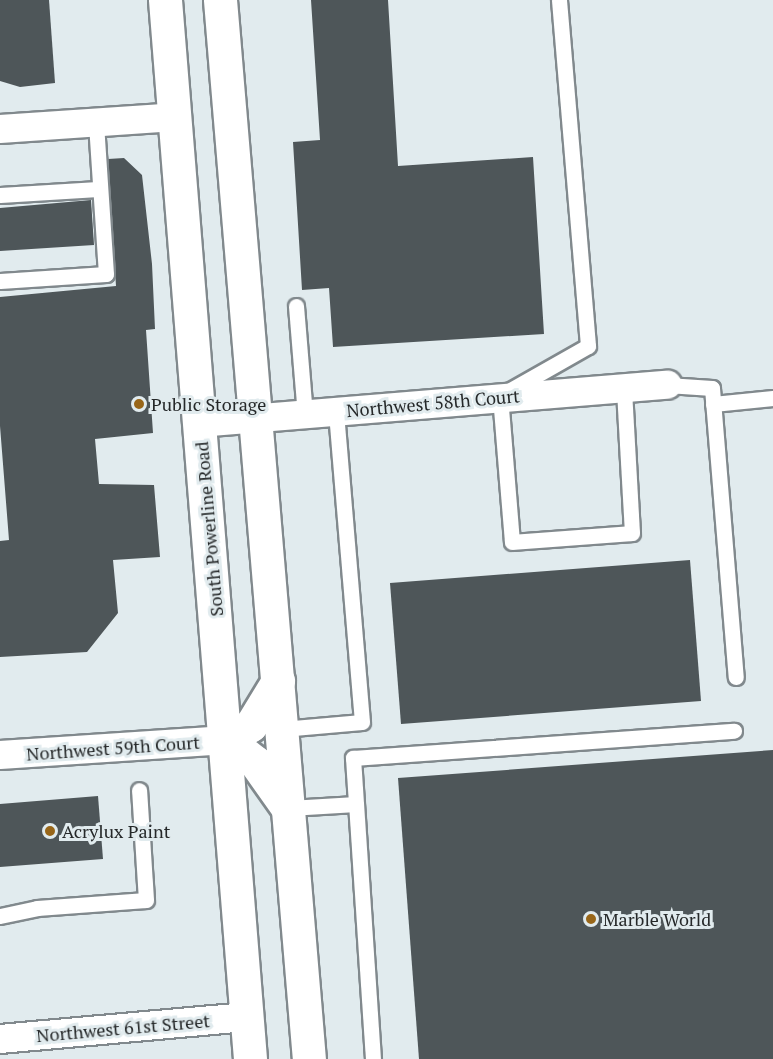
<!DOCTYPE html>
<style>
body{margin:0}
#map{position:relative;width:773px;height:1059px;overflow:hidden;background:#e1ebee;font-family:"PT Serif",serif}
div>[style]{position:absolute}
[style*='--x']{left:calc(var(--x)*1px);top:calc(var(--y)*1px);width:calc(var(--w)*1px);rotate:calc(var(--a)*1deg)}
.building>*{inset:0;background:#4e5659}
.roads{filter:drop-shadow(2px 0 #81898d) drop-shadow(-2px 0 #81898d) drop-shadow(0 2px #81898d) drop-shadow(0 -2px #81898d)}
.lane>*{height:15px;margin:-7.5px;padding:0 7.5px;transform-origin:7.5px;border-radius:7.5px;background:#fff}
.street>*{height:28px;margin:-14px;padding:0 14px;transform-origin:14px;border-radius:14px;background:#fff}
.secondary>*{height:33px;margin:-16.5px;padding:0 16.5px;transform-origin:16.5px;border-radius:16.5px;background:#fff}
.dots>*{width:16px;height:16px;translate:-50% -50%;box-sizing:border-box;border:3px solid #e1ebee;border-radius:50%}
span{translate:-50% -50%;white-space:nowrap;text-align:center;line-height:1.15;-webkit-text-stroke:6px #e1ebee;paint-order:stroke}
.street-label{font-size:18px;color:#252829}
.poi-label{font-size:18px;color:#252829}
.left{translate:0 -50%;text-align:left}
</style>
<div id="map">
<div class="building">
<div style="clip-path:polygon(0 0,49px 0,55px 83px,20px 87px,0 81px)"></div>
<div style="clip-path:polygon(311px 0,388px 0,398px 166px,533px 157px,544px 334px,333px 347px,329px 288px,302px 290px,293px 142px,320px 140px)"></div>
<div style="clip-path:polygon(124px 158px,142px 175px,152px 264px,155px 329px,146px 330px,153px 433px,95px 439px,99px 484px,154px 485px,160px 557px,113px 560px,118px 613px,87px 652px,0 657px,0 541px,9px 540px,0 426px,0 297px,116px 286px,108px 159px)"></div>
<div style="clip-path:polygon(91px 200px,94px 245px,0 251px,0 208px)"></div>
<div style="clip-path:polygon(690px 560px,701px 701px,401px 724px,390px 583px)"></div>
<div style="clip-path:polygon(773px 750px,773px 1059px,419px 1059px,398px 778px)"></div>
<div style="clip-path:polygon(98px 796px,103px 859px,0 867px,0 804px)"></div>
</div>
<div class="roads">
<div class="lane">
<div style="--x:559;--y:0;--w:347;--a:85.2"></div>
<div style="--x:588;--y:346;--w:101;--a:150.4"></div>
<div style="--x:500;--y:396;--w:146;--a:85.3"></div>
<div style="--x:512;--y:542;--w:120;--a:-4.3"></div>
<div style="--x:632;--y:533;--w:145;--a:-93.2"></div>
<div style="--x:0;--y:195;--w:98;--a:-3.5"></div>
<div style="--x:0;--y:281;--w:106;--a:-3.8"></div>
<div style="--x:106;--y:274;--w:151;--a:-93.8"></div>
<div style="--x:296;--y:306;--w:109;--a:85.3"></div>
<div style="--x:667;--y:385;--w:45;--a:3.8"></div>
<div style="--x:712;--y:388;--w:290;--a:85.3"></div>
<div style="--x:713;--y:404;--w:60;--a:-5.7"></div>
<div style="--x:282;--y:729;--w:80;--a:-5"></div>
<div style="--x:362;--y:722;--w:311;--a:-94.8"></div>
<div style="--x:289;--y:808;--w:67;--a:-3.4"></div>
<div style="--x:0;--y:916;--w:38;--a:-12"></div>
<div style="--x:37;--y:908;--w:109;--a:-4.2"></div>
<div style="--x:146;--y:900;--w:110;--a:-93.6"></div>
<div style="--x:373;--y:1059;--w:302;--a:-93.8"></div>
<div style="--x:353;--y:758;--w:382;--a:-4.1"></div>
</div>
<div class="street">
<div style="--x:0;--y:129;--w:175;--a:-3.9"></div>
<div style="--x:200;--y:423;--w:469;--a:-4.7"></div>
<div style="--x:0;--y:755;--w:227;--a:-3.8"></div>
<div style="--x:0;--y:1039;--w:248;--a:-5.1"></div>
</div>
<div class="secondary">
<div style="--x:165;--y:0;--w:1062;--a:85.41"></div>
<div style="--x:220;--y:0;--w:1063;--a:85.2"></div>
<div style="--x:227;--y:740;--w:36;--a:38"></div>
<div style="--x:255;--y:762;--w:55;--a:54.6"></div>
<div style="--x:227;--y:740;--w:28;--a:-32"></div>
<div style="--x:251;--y:725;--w:52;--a:-58.5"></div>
</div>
</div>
<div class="dots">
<div style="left:139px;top:404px;background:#986619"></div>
<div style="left:50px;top:831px;background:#986619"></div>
<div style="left:591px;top:919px;background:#986619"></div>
</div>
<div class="street-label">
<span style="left:433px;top:403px;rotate:-5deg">Northwest 58th Court</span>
<span style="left:209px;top:529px;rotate:-95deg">South Powerline Road</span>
<span style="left:113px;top:748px;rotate:-4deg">Northwest 59th Court</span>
<span style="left:123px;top:1028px;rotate:-5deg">Northwest 61st Street</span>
</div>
<div class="poi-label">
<span class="left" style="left:151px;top:404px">Public Storage</span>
<span class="left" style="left:62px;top:831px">Acrylux Paint</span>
<span class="left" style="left:603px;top:919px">Marble World</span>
</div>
</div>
